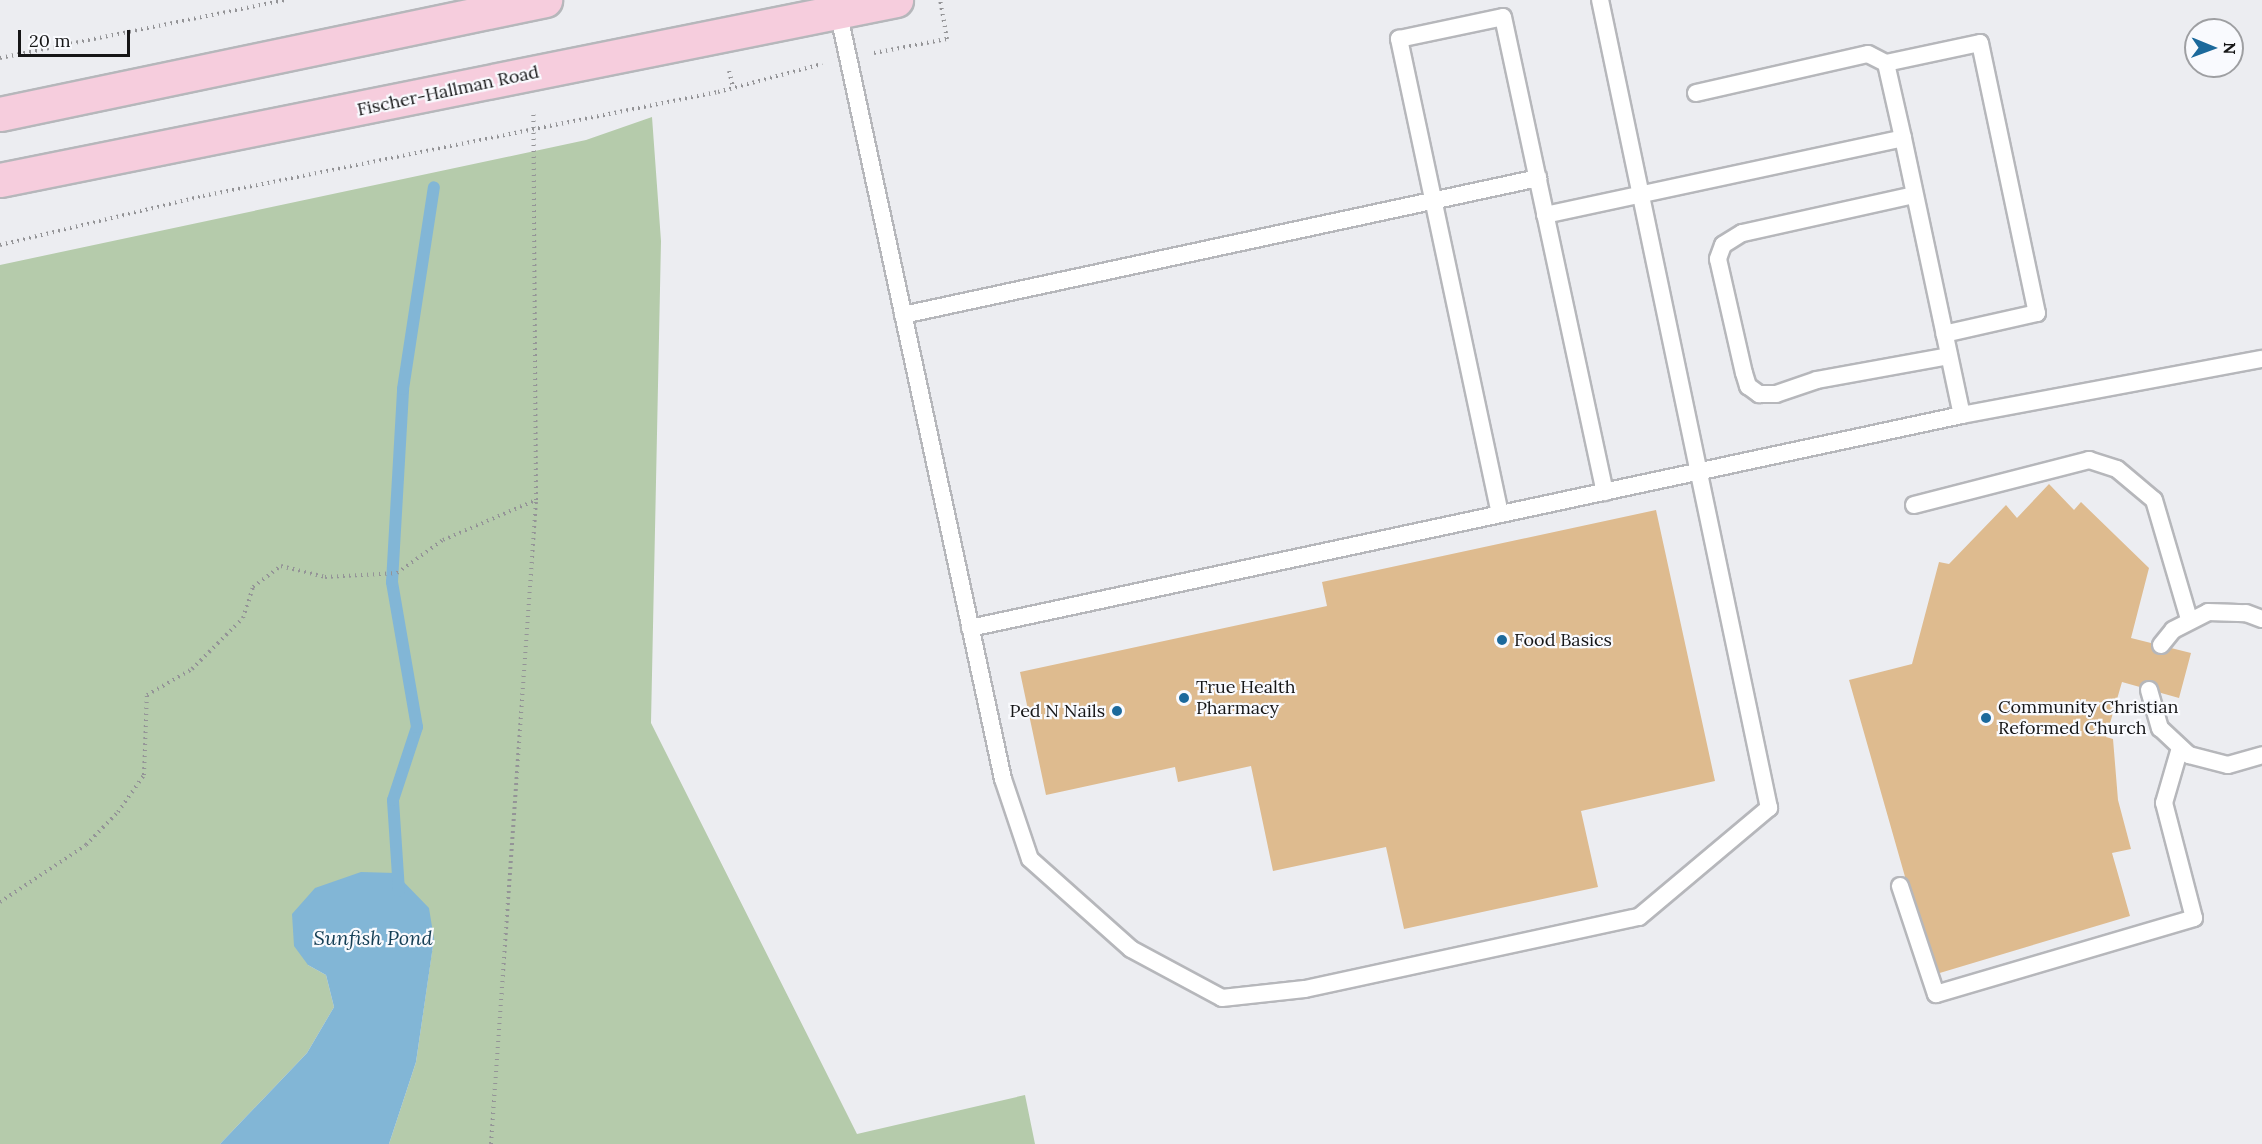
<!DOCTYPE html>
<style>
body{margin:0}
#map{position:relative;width:2262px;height:1144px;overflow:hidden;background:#ecedf1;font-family:Lora,serif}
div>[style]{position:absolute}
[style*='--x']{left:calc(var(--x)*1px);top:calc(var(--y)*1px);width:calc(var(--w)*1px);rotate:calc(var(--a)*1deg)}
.green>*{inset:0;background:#b5cbab}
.water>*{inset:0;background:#82b6d6}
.stream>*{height:12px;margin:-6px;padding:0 6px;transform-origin:6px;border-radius:6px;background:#82b6d6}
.building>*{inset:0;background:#debb8f}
.path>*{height:4px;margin-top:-2px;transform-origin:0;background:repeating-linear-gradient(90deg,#949497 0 1.5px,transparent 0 6px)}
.roads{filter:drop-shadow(2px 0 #b6b7bb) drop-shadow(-2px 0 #b6b7bb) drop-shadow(0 2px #b6b7bb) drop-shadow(0 -2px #b6b7bb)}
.service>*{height:16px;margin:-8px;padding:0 8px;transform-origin:8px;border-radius:8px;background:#fff}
.secondary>*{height:33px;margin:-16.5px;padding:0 16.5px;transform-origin:16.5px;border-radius:16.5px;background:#f6cddd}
.dots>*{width:16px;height:16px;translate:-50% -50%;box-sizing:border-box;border:3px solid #f9fafe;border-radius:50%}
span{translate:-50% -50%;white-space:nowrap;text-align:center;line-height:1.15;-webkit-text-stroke:4.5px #f9fafe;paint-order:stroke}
.street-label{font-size:18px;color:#161617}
.poi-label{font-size:18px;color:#161617}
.left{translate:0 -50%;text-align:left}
.right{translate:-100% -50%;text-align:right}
.water-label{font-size:20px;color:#143e55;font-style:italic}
.north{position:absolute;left:2184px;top:18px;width:60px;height:60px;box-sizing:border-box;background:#f9fafe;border:2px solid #9e9fa2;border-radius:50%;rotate:91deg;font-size:16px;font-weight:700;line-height:24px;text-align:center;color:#161617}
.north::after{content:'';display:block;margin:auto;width:21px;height:27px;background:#1c699b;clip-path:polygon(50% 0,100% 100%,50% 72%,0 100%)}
.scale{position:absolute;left:18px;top:30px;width:112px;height:27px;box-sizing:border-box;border:3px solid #161617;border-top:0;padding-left:8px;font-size:18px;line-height:21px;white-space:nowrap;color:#161617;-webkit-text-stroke:4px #f9fafe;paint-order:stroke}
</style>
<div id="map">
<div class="green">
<div style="clip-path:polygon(652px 117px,661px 241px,651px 723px,857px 1134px,1025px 1095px,1035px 1144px,389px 1144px,416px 1062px,434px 938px,308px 965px,326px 975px,334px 1007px,307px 1053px,220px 1144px,0 1144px,0 265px,586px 140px)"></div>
</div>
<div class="water">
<div style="clip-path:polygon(361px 872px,395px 873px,429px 908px,434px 939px,416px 1062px,389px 1144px,220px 1144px,307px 1053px,334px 1007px,326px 975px,308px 965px,294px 946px,292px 914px,315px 888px)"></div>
</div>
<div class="stream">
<div style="--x:399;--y:891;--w:91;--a:-93.8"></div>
<div style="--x:393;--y:800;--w:77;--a:-71.8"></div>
<div style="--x:417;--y:727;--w:147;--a:-99.8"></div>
<div style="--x:392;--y:582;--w:193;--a:-86.7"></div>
<div style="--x:403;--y:389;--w:204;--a:-81.3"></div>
</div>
<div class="building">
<div style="clip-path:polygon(2049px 484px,2074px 510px,2081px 502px,2149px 568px,2131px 638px,2191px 653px,2179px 698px,2122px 682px,2106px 737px,2113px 739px,2118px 800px,2131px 849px,2112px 853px,2130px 916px,1933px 975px,1849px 680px,1912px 664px,1939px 562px,1949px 564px,2006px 505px,2017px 518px)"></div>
<div style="clip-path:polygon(1656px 510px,1715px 781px,1581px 811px,1598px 887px,1404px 929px,1386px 847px,1273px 871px,1251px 766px,1178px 782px,1175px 767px,1046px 795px,1020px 672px,1327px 606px,1322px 582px)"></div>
</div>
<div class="path">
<div style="--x:874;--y:53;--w:74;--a:-10.9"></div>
<div style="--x:947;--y:39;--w:40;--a:-100"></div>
<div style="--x:0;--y:58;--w:290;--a:-11.5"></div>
<div style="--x:729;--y:71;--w:16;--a:76"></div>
<div style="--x:0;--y:245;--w:209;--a:-13.6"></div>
<div style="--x:203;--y:196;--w:525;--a:-11.42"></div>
<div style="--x:718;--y:92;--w:108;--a:-15.1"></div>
<div style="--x:0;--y:902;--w:103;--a:-33.5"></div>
<div style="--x:86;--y:845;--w:46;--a:-45.9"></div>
<div style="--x:118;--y:812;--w:45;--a:-54.9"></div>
<div style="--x:144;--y:775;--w:80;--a:-87.9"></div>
<div style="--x:147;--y:695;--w:52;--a:-30"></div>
<div style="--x:192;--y:669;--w:72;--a:-45"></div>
<div style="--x:243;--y:618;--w:33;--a:-72"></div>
<div style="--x:253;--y:587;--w:35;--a:-37"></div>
<div style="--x:281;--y:566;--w:45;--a:14"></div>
<div style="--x:325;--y:577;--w:72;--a:-3.2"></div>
<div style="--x:397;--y:573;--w:57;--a:-35.7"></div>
<div style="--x:443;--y:540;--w:101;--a:-23.3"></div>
<div style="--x:491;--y:1144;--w:646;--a:-86"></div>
<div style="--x:536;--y:500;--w:390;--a:-90.4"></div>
</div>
<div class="roads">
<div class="service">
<div style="--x:837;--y:6;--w:791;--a:77.88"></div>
<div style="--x:1003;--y:779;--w:84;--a:71.4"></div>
<div style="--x:1030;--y:859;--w:135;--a:41.7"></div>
<div style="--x:1131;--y:949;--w:103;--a:28.3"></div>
<div style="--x:1222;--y:998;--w:83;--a:-6.2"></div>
<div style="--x:1305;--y:989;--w:342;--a:-12.2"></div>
<div style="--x:1639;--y:917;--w:170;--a:-40"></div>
<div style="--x:1769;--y:808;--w:825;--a:-101.81"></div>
<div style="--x:1696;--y:93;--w:176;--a:-12.8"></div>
<div style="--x:1868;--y:54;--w:20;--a:27"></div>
<div style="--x:1903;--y:138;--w:77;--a:-102.8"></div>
<div style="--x:1886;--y:63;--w:96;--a:-12"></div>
<div style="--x:1980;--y:43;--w:276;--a:78.1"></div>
<div style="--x:2037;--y:313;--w:95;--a:167.3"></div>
<div style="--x:1914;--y:195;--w:176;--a:167.5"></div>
<div style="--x:1742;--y:233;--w:22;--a:148"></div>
<div style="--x:1723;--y:245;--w:15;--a:110"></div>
<div style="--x:1718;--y:259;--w:117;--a:77.2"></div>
<div style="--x:1744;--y:373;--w:14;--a:73"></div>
<div style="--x:1748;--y:386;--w:14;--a:36"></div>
<div style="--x:1759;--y:394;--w:17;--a:0"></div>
<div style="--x:1776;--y:394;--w:43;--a:-18.9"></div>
<div style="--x:1817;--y:380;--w:134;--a:-10.3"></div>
<div style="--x:1545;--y:215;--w:366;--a:-12.1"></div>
<div style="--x:1903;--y:138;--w:283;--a:78"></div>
<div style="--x:903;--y:315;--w:650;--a:-12.17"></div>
<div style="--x:1914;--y:505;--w:181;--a:-14.4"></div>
<div style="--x:2089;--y:460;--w:29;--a:18"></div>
<div style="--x:2117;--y:469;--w:48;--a:40"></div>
<div style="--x:2154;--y:500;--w:124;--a:73.6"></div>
<div style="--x:1500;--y:514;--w:486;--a:-102"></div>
<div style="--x:1399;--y:39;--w:106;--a:-11.9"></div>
<div style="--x:1503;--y:17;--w:486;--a:77.9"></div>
<div style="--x:970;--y:628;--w:1015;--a:-12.12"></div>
<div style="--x:1962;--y:415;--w:305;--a:-10.6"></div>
<div style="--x:2161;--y:645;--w:19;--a:-51"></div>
<div style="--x:2173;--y:630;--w:39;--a:-27"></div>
<div style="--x:2208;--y:612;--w:38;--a:2"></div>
<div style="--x:2246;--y:613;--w:17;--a:21"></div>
<div style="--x:2149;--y:690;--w:40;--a:74"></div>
<div style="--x:2160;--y:728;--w:40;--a:43"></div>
<div style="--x:2189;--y:755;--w:40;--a:14.4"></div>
<div style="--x:2228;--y:765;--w:35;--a:-16"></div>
<div style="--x:1900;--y:886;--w:114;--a:71.6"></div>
<div style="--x:1936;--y:994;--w:269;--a:-16.4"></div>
<div style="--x:2194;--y:918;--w:119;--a:-104.6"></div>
<div style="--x:2164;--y:803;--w:57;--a:-73.8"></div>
</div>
<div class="secondary">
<div style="--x:0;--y:114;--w:557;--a:-11.81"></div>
<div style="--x:0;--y:180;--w:914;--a:-11.36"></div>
</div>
</div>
<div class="dots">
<div style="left:1502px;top:640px;background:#1c699b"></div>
<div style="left:1184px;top:698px;background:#1c699b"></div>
<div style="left:1117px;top:711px;background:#1c699b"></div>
<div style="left:1986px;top:718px;background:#1c699b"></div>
</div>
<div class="street-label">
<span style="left:448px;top:91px;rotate:-12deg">Fischer-Hallman Road</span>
</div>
<div class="poi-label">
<span class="left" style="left:1514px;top:640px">Food Basics</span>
<span class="left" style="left:1196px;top:698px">True Health<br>Pharmacy</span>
<span class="left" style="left:1998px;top:718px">Community Christian<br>Reformed Church</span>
<span class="right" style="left:1105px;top:711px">Ped N Nails</span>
</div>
<div class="water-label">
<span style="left:373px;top:937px">Sunfish Pond</span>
</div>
<div class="north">N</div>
<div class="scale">20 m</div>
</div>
